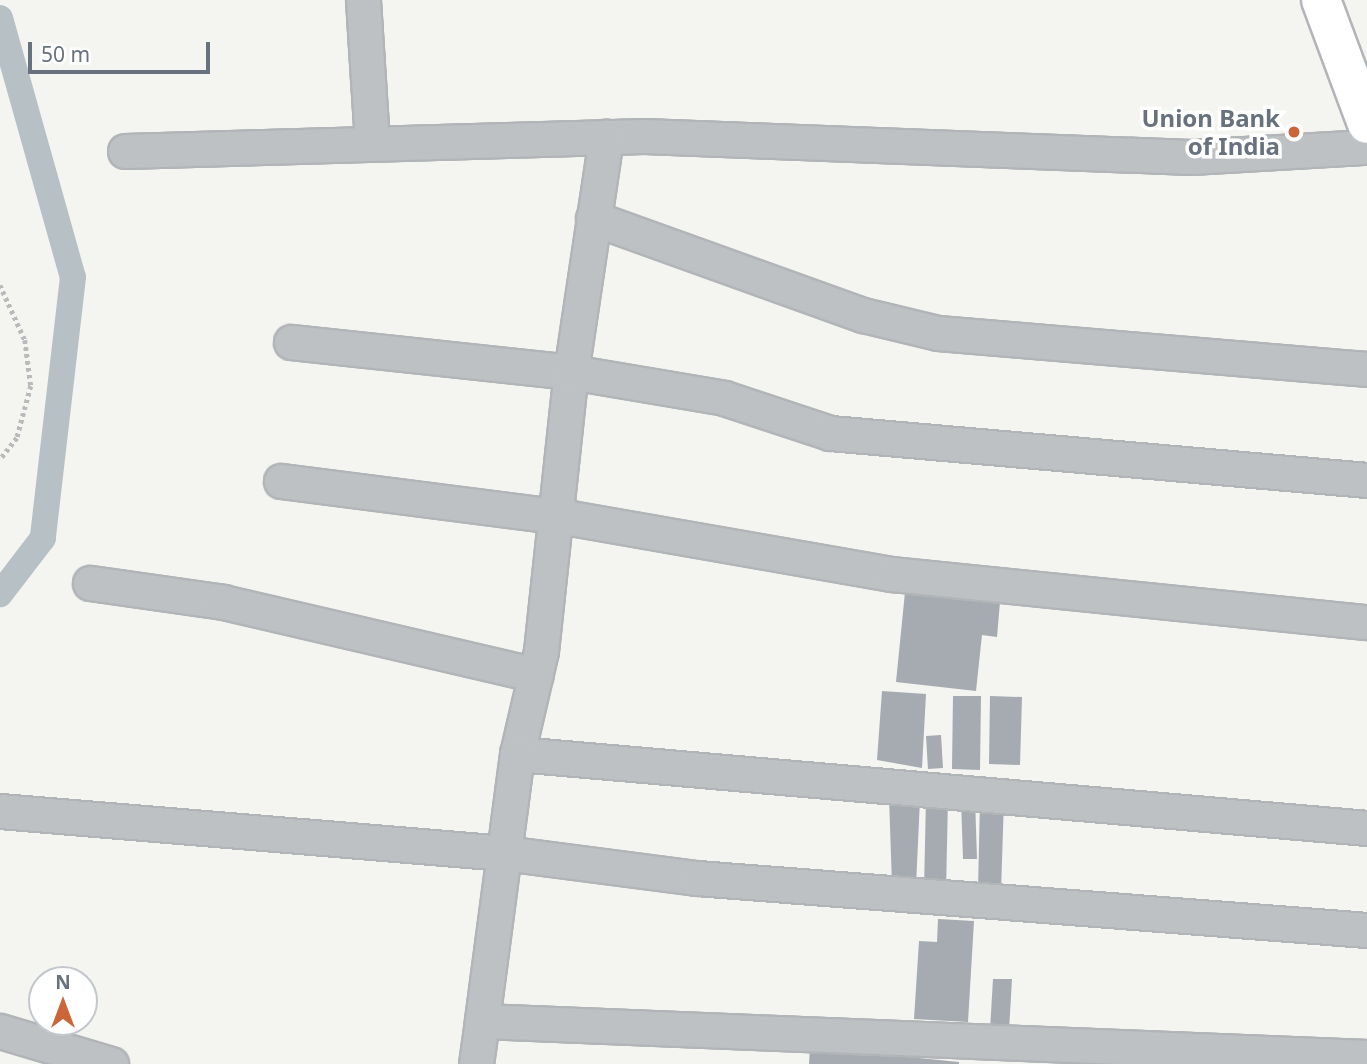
<!DOCTYPE html>
<style>
body{margin:0}
#map{position:relative;width:1367px;height:1064px;overflow:hidden;background:#f4f4f1;font-family:"Noto Sans",sans-serif}
div>[style]{position:absolute}
[style*='--x']{left:calc(var(--x)*1px);top:calc(var(--y)*1px);width:calc(var(--w)*1px);rotate:calc(var(--a)*1deg)}
.canal>*{height:26px;margin:-13px;padding:0 13px;transform-origin:13px;border-radius:13px;background:#b7c0c4}
.building>*{inset:0;background:#a5abb0}
.path>*{height:4.5px;margin-top:-2.25px;transform-origin:0;background:repeating-linear-gradient(90deg,#b8babc 0 3.5px,transparent 0 7px)}
.roads{filter:drop-shadow(2px 0 #b2b5b8) drop-shadow(-2px 0 #b2b5b8) drop-shadow(0 2px #b2b5b8) drop-shadow(0 -2px #b2b5b8)}
.minor>*{height:33px;margin:-16.5px;padding:0 16.5px;transform-origin:16.5px;border-radius:16.5px;background:#bec1c4}
.major>*{height:38px;margin:-19px;padding:0 19px;transform-origin:19px;border-radius:19px;background:#fff}
.dots>*{width:19px;height:19px;translate:-50% -50%;box-sizing:border-box;border:4px solid #fff;border-radius:50%}
span{translate:-50% -50%;white-space:nowrap;text-align:center;line-height:1.15;-webkit-text-stroke:7px #fff;paint-order:stroke}
.poi-label{font-size:24px;color:#67727e;font-weight:700}
.right{translate:-100% -50%;text-align:right}
.north{position:absolute;left:28px;top:966px;width:70px;height:70px;box-sizing:border-box;background:#fff;border:2px solid #c2c7cb;border-radius:50%;rotate:0deg;font-size:19px;font-weight:700;line-height:28px;text-align:center;color:#67727e}
.north::after{content:'';display:block;margin:auto;width:24px;height:32px;background:#cb663a;clip-path:polygon(50% 0,100% 100%,50% 72%,0 100%)}
.scale{position:absolute;left:28px;top:42px;width:182px;height:32px;box-sizing:border-box;border:4px solid #67727e;border-top:0;padding-left:9px;font-size:21px;line-height:24px;white-space:nowrap;color:#67727e;-webkit-text-stroke:5px #fff;paint-order:stroke}
</style>
<div id="map">
<div class="canal">
<div style="--x:0;--y:18;--w:269;--a:74.3"></div>
<div style="--x:73;--y:277;--w:263;--a:96.6"></div>
<div style="--x:43;--y:538;--w:71;--a:127.5"></div>
</div>
<div class="building">
<div style="clip-path:polygon(905px 592px,1000px 602px,997px 637px,982px 635px,976px 691px,896px 682px)"></div>
<div style="clip-path:polygon(882px 691px,926px 694px,922px 768px,877px 760px)"></div>
<div style="clip-path:polygon(953px 696px,981px 696px,980px 770px,952px 769px)"></div>
<div style="clip-path:polygon(990px 696px,1022px 697px,1020px 765px,989px 764px)"></div>
<div style="clip-path:polygon(941px 735px,943px 768px,928px 769px,926px 736px)"></div>
<div style="clip-path:polygon(889px 797px,920px 799px,916px 886px,892px 885px)"></div>
<div style="clip-path:polygon(926px 798px,948px 798px,946px 891px,924px 890px)"></div>
<div style="clip-path:polygon(975px 799px,977px 859px,963px 859px,961px 800px)"></div>
<div style="clip-path:polygon(980px 800px,1004px 800px,1001px 891px,978px 890px)"></div>
<div style="clip-path:polygon(938px 919px,974px 921px,968px 1022px,914px 1019px,919px 941px,937px 942px)"></div>
<div style="clip-path:polygon(993px 979px,1012px 979px,1009px 1031px,990px 1030px)"></div>
<div style="clip-path:polygon(810px 1047px,959px 1062px,959px 1064px,809px 1064px)"></div>
</div>
<div class="path">
<div style="--x:0;--y:285;--w:60;--a:65.6"></div>
<div style="--x:25;--y:340;--w:46;--a:82.6"></div>
<div style="--x:31;--y:386;--w:54;--a:105.1"></div>
<div style="--x:17;--y:438;--w:28;--a:128"></div>
</div>
<div class="roads">
<div class="minor">
<div style="--x:363;--y:0;--w:144;--a:86.4"></div>
<div style="--x:125;--y:151;--w:519;--a:-1.66"></div>
<div style="--x:644;--y:136;--w:547;--a:2.2"></div>
<div style="--x:1191;--y:157;--w:176;--a:-3.3"></div>
<div style="--x:593;--y:218;--w:287;--a:19.8"></div>
<div style="--x:863;--y:315;--w:77;--a:13.5"></div>
<div style="--x:938;--y:333;--w:431;--a:4.8"></div>
<div style="--x:291;--y:342;--w:282;--a:6.1"></div>
<div style="--x:571;--y:372;--w:155;--a:9.6"></div>
<div style="--x:724;--y:398;--w:112;--a:18.3"></div>
<div style="--x:830;--y:433;--w:539;--a:5"></div>
<div style="--x:281;--y:481;--w:292;--a:7.3"></div>
<div style="--x:571;--y:518;--w:326;--a:9.9"></div>
<div style="--x:892;--y:574;--w:477;--a:5.8"></div>
<div style="--x:90;--y:583;--w:134;--a:8.1"></div>
<div style="--x:223;--y:602;--w:321;--a:13.1"></div>
<div style="--x:517;--y:754;--w:106;--a:-76.9"></div>
<div style="--x:541;--y:651;--w:281;--a:-83.9"></div>
<div style="--x:571;--y:372;--w:238;--a:-81.5"></div>
<div style="--x:0;--y:811;--w:506;--a:4.76"></div>
<div style="--x:504;--y:853;--w:195;--a:7.4"></div>
<div style="--x:697;--y:878;--w:672;--a:4.44"></div>
<div style="--x:1367;--y:828;--w:853;--a:-175.02"></div>
<div style="--x:517;--y:754;--w:269;--a:97.5"></div>
<div style="--x:482;--y:1021;--w:886;--a:2.33"></div>
<div style="--x:0;--y:1031;--w:116;--a:16.6"></div>
<div style="--x:476;--y:1064;--w:43;--a:-82.1"></div>
</div>
<div class="major">
<div style="--x:1321;--y:0;--w:132;--a:69.6"></div>
</div>
</div>
<div class="dots">
<div style="left:1294px;top:132px;background:#cb663a"></div>
</div>
<div class="poi-label">
<span class="right" style="left:1280px;top:132px">Union Bank<br>of India</span>
</div>
<div class="north">N</div>
<div class="scale">50 m</div>
</div>
